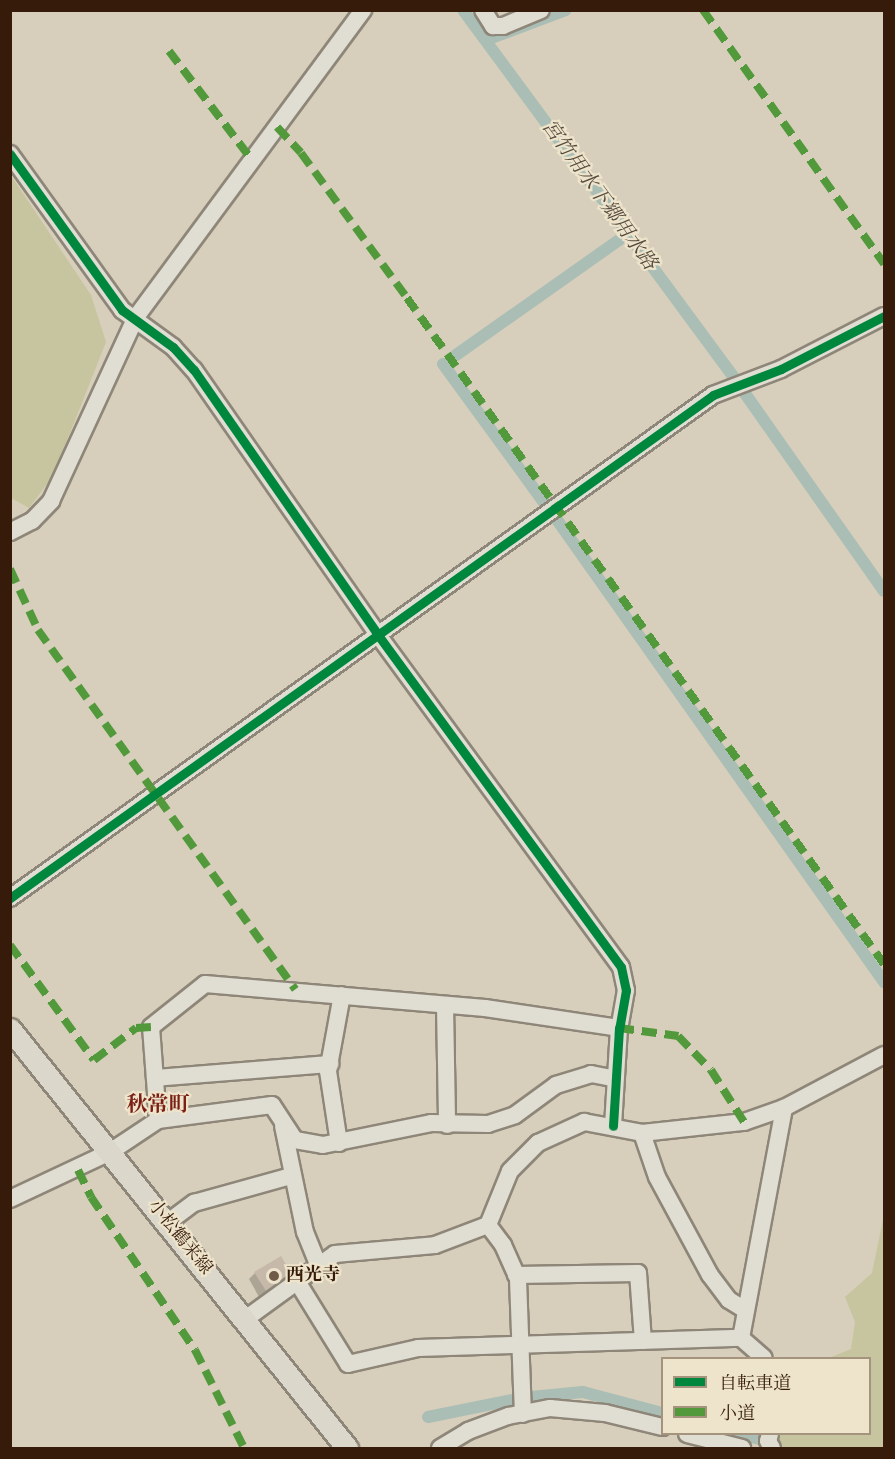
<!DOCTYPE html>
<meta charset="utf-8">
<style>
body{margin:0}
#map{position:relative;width:895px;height:1459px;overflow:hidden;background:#d7cfbb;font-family:"IM FELL English","Noto Serif JP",serif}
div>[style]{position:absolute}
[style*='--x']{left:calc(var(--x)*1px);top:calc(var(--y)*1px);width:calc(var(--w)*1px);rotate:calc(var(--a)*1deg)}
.green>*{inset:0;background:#c6c59f}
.shadow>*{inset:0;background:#0003}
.canal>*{height:12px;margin:-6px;padding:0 6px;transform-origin:6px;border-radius:6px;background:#aabeb5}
.building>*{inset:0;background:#c6b9aa}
.roads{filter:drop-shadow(2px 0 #8e8678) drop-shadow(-2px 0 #8e8678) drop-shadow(0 2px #8e8678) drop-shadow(0 -2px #8e8678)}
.minor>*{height:16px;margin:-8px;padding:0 8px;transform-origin:8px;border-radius:8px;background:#e0ddd2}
.major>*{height:21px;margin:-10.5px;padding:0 10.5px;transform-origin:10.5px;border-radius:10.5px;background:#dbd7ca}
.quiet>*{height:8px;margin-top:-4px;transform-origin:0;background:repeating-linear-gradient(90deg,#51993b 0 15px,transparent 0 23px)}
.cycleway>*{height:9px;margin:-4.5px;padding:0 4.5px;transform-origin:4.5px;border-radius:4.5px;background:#00873e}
.dots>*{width:16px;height:16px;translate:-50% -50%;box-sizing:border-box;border:3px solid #ede4cb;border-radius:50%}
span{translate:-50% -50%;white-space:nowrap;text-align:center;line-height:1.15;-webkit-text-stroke:4.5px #ede4cb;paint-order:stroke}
.street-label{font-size:18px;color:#371b0a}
.poi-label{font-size:18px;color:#371b0a;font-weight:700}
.left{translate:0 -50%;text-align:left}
.water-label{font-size:20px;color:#544a3d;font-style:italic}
.quarter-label{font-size:21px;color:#7a1f14;font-weight:700}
.frame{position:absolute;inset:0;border:12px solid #371b0a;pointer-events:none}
.legend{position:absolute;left:661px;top:1357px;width:210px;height:78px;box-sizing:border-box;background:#ede4cb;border:2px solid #a4947e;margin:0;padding:8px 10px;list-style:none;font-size:18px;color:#371b0a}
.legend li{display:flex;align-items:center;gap:12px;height:30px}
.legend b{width:30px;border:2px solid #a4947e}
</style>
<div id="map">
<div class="green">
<div style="clip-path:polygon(10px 174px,91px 295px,106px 342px,53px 476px,29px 508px,11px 498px)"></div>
<div style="clip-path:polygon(884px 1215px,884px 1448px,779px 1448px,774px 1440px,776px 1434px,870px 1434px,870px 1358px,829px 1358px,851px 1349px,855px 1322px,845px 1297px,872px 1273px)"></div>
</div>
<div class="shadow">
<div style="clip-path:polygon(255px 1273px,289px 1273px,259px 1297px,249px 1279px)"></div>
</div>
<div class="canal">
<div style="--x:463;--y:10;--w:458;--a:53.6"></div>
<div style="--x:486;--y:40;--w:85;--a:-20.6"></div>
<div style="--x:456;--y:355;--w:208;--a:-35.2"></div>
<div style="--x:443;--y:364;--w:175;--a:53.9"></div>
<div style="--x:744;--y:392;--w:243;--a:54.9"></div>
<div style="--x:555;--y:517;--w:570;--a:54.72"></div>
<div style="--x:531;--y:1397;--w:52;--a:-5.5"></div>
<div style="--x:583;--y:1392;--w:82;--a:14.9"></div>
<div style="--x:428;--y:1417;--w:91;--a:-11.4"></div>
<div style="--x:738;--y:1434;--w:23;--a:13"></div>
</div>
<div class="building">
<div style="clip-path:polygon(281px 1256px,291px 1273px,266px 1291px,254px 1272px)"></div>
</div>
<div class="roads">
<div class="minor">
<div style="--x:483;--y:10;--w:19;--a:58"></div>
<div style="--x:493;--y:26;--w:10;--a:0"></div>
<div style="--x:503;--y:26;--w:41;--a:-22.8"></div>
<div style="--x:10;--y:154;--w:192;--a:54.3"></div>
<div style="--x:122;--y:310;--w:63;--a:36"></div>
<div style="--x:173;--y:347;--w:31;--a:48"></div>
<div style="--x:194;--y:370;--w:323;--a:55.2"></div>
<div style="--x:378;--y:635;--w:411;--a:53.8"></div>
<div style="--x:621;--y:967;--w:24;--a:78"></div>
<div style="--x:626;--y:990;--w:39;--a:100"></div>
<div style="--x:619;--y:1028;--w:98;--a:93.5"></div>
<div style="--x:10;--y:532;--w:25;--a:-27"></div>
<div style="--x:32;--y:521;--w:28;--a:-46"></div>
<div style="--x:51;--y:501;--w:203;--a:-65.2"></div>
<div style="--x:136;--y:317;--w:382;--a:-53.5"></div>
<div style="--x:10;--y:898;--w:864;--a:-35.58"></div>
<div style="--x:713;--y:395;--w:73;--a:-20.9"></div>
<div style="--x:781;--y:369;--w:116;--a:-27.2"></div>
<div style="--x:445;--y:1005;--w:120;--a:89"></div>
<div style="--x:155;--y:1078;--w:176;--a:-4.6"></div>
<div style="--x:158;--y:1120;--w:93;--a:-94.3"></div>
<div style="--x:151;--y:1027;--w:69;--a:-38.5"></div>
<div style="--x:205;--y:984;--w:281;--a:4.9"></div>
<div style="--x:485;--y:1008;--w:135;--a:8.5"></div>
<div style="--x:283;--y:1126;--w:108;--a:78.3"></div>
<div style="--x:305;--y:1232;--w:38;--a:68"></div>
<div style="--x:642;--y:1133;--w:46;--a:71.2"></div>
<div style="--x:657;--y:1177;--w:111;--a:61.6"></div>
<div style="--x:710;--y:1275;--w:31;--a:53"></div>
<div style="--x:729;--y:1300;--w:19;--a:32"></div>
<div style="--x:339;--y:1143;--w:73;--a:-98.7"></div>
<div style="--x:328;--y:1071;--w:77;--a:-79.6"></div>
<div style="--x:10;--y:1199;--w:110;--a:-25.2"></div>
<div style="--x:110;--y:1152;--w:58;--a:-33.7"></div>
<div style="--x:158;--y:1120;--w:115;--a:-7.5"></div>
<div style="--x:272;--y:1105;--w:42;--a:56.7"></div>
<div style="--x:295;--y:1140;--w:28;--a:10"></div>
<div style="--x:323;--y:1145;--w:110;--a:-11.5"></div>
<div style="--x:431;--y:1123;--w:57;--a:1"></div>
<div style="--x:488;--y:1124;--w:28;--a:-18"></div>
<div style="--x:515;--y:1115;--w:51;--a:-36.2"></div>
<div style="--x:556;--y:1085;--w:37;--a:-17"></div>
<div style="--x:591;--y:1074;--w:25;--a:11"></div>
<div style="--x:167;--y:1223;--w:34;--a:-37"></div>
<div style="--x:194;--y:1203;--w:101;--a:-15.6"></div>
<div style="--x:488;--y:1225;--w:25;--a:53"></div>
<div style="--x:503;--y:1245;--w:37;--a:66"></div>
<div style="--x:518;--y:1279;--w:135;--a:87.9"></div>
<div style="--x:516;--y:1275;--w:122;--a:-0.9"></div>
<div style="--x:638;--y:1273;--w:68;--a:85.8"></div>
<div style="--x:298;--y:1283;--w:95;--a:58.3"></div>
<div style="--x:348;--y:1364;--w:72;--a:-12.9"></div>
<div style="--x:418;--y:1348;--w:323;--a:-1.8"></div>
<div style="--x:741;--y:1338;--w:30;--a:41"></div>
<div style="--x:244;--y:1320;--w:112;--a:-36"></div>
<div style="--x:335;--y:1254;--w:100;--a:-5.1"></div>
<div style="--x:435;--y:1245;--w:57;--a:-20.7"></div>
<div style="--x:488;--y:1225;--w:58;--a:-67.8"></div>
<div style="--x:510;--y:1171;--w:40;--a:-45"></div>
<div style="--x:538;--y:1143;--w:51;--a:-24.5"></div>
<div style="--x:584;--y:1122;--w:59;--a:10.7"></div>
<div style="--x:642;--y:1133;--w:103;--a:-6.2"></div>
<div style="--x:744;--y:1122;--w:42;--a:-19.3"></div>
<div style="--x:784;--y:1108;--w:113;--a:-27.9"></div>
<div style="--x:741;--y:1338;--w:234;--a:-79.4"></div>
<div style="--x:687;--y:1434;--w:57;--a:14.3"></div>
<div style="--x:770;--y:1434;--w:7;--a:106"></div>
<div style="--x:768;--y:1441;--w:8;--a:60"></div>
<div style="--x:440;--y:1448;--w:33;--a:-31"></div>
<div style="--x:468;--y:1431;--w:43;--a:-20.6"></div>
<div style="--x:508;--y:1416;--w:43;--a:-10.8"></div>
<div style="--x:550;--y:1408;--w:55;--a:5.2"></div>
<div style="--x:605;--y:1413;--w:59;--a:13.8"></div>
</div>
<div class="major">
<div style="--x:10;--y:1029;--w:538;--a:51.19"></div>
</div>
</div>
<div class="quiet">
<div style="--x:703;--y:10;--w:312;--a:54.5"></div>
<div style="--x:169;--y:51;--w:137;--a:52.7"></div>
<div style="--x:277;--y:127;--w:35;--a:47"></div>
<div style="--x:301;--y:153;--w:180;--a:53.8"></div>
<div style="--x:407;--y:298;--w:819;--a:54.39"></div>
<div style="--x:10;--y:569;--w:67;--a:65.3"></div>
<div style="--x:38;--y:630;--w:442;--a:54.4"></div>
<div style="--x:10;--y:945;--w:142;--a:53.9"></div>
<div style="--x:94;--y:1060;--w:53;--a:-37.3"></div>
<div style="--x:136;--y:1028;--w:15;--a:-4"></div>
<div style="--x:619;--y:1028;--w:60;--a:7.7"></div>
<div style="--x:678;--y:1036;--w:47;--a:45.9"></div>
<div style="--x:711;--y:1070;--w:62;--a:57.6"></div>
<div style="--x:78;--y:1170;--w:30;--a:64"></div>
<div style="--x:91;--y:1197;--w:185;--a:55.8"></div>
<div style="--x:195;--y:1350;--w:110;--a:63.4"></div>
</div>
<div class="cycleway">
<div style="--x:10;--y:154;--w:192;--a:54.3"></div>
<div style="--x:122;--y:310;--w:63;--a:36"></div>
<div style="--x:173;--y:347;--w:31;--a:48"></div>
<div style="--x:194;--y:370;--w:323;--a:55.2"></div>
<div style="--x:378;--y:635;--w:411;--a:53.8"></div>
<div style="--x:621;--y:967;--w:24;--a:78"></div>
<div style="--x:626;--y:990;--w:39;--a:100"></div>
<div style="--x:619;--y:1028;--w:98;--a:93.5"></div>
<div style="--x:10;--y:898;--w:864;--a:-35.58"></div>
<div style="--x:713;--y:395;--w:73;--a:-20.9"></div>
<div style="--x:781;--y:369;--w:116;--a:-27.2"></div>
</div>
<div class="dots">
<div style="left:274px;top:1276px;background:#6f5a48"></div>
</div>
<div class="street-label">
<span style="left:179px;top:1238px;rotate:51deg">小松鶴来線</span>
</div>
<div class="poi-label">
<span class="left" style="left:286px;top:1276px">西光寺</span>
</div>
<div class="water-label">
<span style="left:599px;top:195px;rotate:54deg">宮竹用水下郷用水路</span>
</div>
<div class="quarter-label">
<span style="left:158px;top:1106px">秋常町</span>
</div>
<div class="frame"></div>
<ul class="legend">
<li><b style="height:8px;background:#00873e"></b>自転車道</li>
<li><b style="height:8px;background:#51993b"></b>小道</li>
</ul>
</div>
